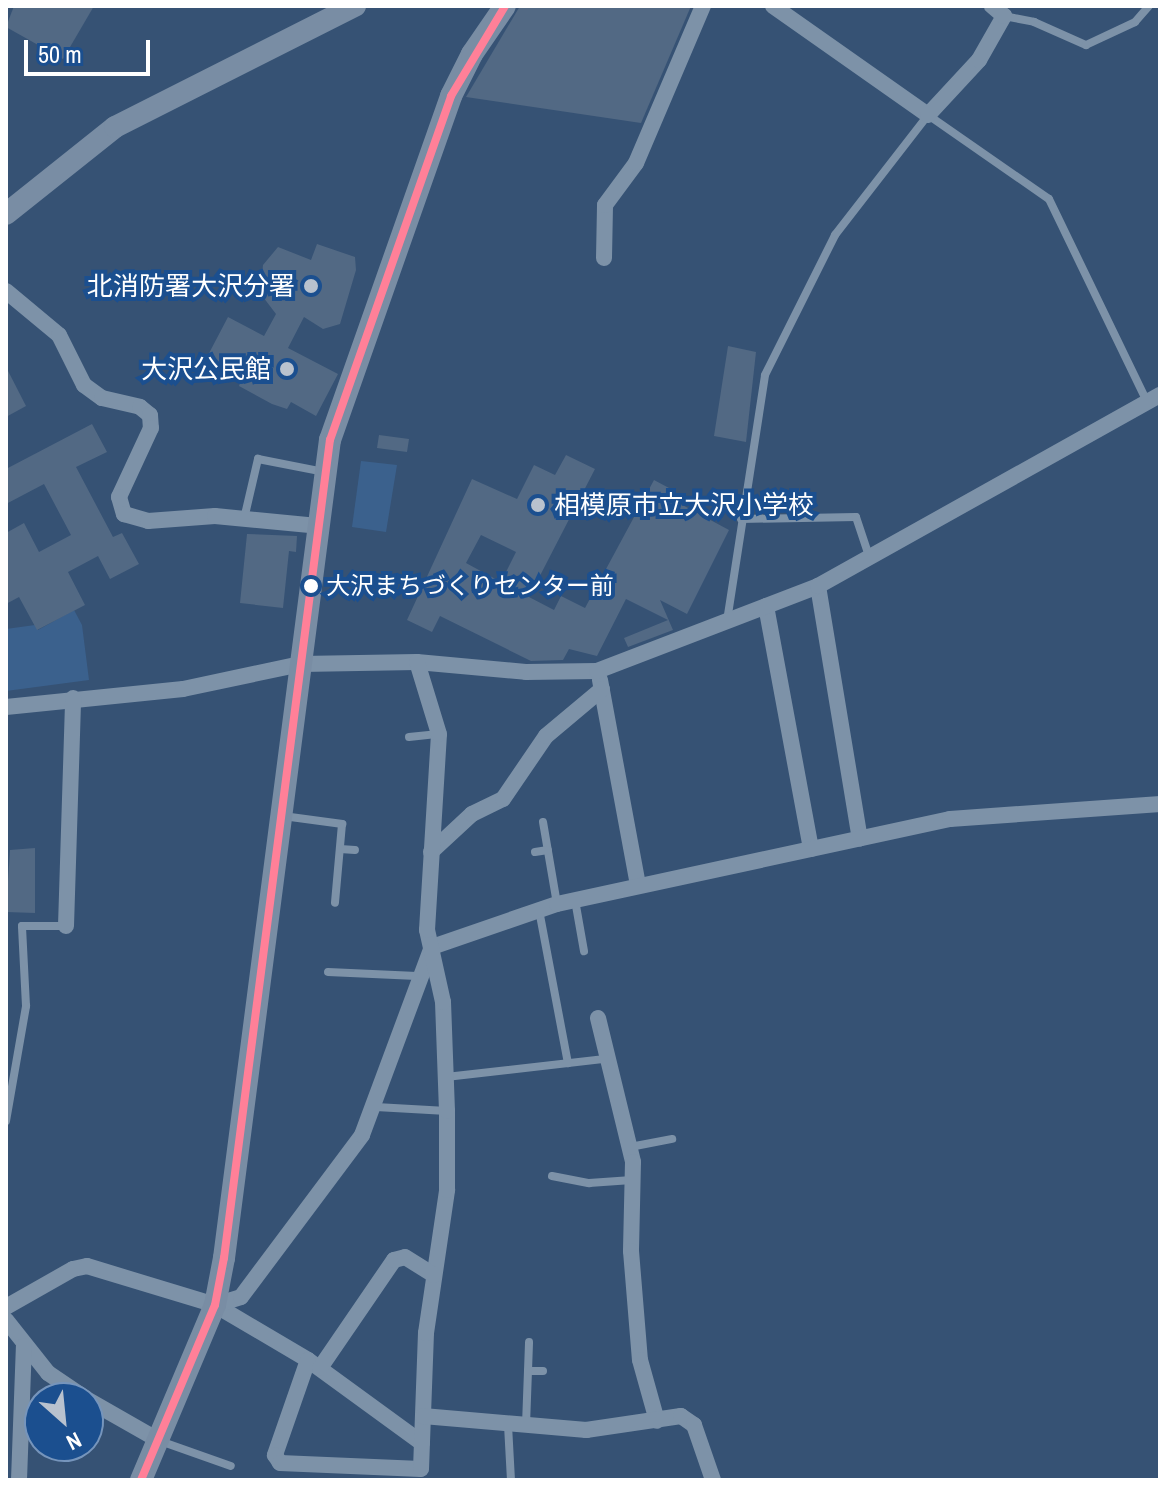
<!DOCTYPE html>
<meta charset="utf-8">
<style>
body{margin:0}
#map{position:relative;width:1166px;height:1486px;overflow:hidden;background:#365274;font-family:"Archivo Narrow","Noto Sans JP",sans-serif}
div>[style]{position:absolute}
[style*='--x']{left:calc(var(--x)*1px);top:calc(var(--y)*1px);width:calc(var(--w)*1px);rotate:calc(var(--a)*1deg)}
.water>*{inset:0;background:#3b618d}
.building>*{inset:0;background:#526984}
.lane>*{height:8px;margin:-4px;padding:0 4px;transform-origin:4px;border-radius:4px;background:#7d92a8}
.street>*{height:16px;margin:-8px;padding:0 8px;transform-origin:8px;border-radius:8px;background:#7d92a8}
.secondary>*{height:22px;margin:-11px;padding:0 11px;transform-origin:11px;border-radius:11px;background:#798da4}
.bus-1>*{height:8px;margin:-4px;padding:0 4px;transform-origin:4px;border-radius:4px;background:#ff8098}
.dots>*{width:22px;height:22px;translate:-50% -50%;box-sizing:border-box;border:4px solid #1b4f8f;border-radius:50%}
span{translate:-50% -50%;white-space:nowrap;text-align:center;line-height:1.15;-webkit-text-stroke:8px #1b4f8f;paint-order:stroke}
.bus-label{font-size:24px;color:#fff}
.left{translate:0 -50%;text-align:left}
.poi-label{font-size:26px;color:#fff}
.right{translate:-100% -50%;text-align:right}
.frame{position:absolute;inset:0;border:8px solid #fff;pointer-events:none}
.north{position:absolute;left:24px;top:1382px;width:80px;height:80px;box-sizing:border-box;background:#1b4f8f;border:2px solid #7695bc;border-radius:50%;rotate:153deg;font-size:22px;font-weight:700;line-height:32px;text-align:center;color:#fff}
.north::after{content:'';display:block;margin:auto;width:28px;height:36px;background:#b9c2ce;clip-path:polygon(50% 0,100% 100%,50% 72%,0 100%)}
.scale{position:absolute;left:24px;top:40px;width:126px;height:36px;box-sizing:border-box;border:4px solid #fff;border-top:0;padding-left:10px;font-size:24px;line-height:28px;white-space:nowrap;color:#fff;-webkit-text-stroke:6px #1b4f8f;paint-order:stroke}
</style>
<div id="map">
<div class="water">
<div style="clip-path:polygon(361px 461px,397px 465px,386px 532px,352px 527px)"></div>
<div style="clip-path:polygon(74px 610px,82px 625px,89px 680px,6px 691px,6px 629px,35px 625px,38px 630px)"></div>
</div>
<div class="building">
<div style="clip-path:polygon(14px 6px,94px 6px,63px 59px,6px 27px)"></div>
<div style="clip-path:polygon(520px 6px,691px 6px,641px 123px,466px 97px)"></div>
<div style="clip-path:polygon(317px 244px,355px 257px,356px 270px,340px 324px,323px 329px,304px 317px,288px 348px,338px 374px,316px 416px,291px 402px,287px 409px,272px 404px,239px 386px,243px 375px,207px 357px,228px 317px,264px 336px,276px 314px,260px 293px,263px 265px,278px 247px,311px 260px)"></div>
<div style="clip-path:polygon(728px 346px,756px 352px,746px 442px,714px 436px)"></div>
<div style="clip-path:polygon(6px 367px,26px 406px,6px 417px)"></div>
<div style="clip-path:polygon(92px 424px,107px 452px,76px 467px,113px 537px,122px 533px,139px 564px,110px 579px,98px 556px,68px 572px,85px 605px,37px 630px,19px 597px,6px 604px,6px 533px,24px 523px,39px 552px,71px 535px,44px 484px,6px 504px,6px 469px)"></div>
<div style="clip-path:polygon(379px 435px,409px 439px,407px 452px,377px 448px)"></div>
<div style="clip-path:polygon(evenodd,566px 455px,595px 469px,529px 597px,554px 610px,561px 596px,585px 608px,654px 480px,669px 488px,675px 501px,729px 530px,687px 614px,660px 600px,673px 630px,628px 647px,624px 638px,668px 620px,626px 599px,597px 656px,569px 649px,563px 660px,531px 661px,440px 616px,432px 632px,407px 620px,472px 479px,517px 499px,534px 465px,555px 475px,566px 455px,481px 535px,516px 552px,501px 582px,466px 563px,481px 535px)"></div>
<div style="clip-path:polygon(247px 534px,297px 536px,296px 552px,289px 551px,283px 608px,240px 603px)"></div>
<div style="clip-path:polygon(35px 848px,35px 913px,6px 912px,10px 850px)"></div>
</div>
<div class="lane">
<div style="--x:1004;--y:16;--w:31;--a:11"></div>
<div style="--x:1034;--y:22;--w:57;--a:23.9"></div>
<div style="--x:1086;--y:45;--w:54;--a:-25.1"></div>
<div style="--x:1135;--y:22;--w:21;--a:-49"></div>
<div style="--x:244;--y:519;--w:62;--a:-76.9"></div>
<div style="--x:258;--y:459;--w:67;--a:11.1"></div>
<div style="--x:741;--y:519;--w:115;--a:-1"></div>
<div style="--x:856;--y:517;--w:44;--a:71.6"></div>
<div style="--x:727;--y:621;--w:249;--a:-81.2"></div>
<div style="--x:765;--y:375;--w:157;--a:-63.4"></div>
<div style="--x:835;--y:235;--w:152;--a:-52.2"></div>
<div style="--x:928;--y:115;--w:147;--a:34.8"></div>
<div style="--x:1049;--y:199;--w:225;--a:64.2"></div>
<div style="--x:409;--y:737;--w:30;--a:-6"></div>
<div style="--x:283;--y:816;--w:60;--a:7.7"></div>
<div style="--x:342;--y:824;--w:79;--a:95.1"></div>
<div style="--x:543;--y:822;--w:83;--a:80.3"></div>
<div style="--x:340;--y:849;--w:15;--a:4"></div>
<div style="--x:535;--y:852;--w:13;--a:-9"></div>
<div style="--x:575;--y:900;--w:52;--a:80"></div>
<div style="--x:539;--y:910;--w:156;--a:79.3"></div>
<div style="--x:328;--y:972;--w:89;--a:2.6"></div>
<div style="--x:446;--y:1077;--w:160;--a:-6.5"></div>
<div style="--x:376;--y:1107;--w:71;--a:3.2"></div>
<div style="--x:6;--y:1121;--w:117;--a:-80.1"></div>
<div style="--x:26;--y:1006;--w:80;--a:-92.9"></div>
<div style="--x:22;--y:926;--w:44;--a:0"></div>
<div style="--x:630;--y:1147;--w:43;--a:-10.8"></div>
<div style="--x:552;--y:1176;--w:38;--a:11"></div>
<div style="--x:589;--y:1183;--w:43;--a:-4"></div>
<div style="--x:528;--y:1371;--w:15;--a:0"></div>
<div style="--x:508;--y:1425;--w:55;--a:86.9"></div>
<div style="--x:526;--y:1425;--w:83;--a:-87.9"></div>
<div style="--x:160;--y:1441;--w:75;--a:19.4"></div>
</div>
<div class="street">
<div style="--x:773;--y:6;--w:189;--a:35.1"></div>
<div style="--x:928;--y:115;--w:75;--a:-47.2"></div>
<div style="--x:979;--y:60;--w:51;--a:-60.4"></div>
<div style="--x:1004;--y:16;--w:16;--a:-140"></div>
<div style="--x:604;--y:258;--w:53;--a:-88.9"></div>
<div style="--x:605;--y:205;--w:52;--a:-53.6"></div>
<div style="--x:636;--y:163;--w:171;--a:-66.9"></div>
<div style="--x:6;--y:291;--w:69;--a:39.7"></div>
<div style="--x:59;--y:335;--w:56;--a:63.4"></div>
<div style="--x:84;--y:385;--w:22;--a:36"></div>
<div style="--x:102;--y:398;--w:39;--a:13"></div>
<div style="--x:140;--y:407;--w:13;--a:39"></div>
<div style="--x:150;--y:415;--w:13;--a:86"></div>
<div style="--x:151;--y:428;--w:76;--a:114.9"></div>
<div style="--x:119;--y:497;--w:18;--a:74"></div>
<div style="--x:124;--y:514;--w:25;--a:16"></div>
<div style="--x:148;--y:521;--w:67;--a:-4.3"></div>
<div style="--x:215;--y:516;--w:103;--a:5.5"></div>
<div style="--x:818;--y:586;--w:256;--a:80.6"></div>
<div style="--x:766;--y:606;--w:247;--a:79.5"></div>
<div style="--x:600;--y:680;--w:209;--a:79.5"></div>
<div style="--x:6;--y:707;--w:178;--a:-5.8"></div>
<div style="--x:183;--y:689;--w:121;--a:-12"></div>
<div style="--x:301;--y:664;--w:116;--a:-1"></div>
<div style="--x:417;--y:662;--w:109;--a:5.2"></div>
<div style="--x:526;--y:672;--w:71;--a:-0.8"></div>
<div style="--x:597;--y:671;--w:237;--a:-21"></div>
<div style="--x:818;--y:586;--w:392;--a:-29.2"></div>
<div style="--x:431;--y:852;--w:56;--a:-42.8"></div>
<div style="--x:472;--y:814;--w:34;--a:-26"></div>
<div style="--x:503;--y:799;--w:76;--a:-55.7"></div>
<div style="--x:546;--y:736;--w:73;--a:-40"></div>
<div style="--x:66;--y:926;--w:228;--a:-88.2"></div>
<div style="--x:598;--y:1018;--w:148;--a:76.3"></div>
<div style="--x:633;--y:1162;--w:89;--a:91.3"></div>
<div style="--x:631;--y:1251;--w:109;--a:85.3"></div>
<div style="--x:640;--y:1360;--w:63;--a:74.4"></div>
<div style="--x:215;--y:1305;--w:108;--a:30.6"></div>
<div style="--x:308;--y:1360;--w:141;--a:36.1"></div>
<div style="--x:6;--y:1307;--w:77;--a:-29.6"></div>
<div style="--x:73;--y:1269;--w:14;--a:-12"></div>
<div style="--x:87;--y:1266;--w:134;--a:16.9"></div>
<div style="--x:215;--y:1305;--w:27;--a:-17"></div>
<div style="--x:241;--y:1297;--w:202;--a:-53.2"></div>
<div style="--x:362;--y:1135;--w:201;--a:-69.6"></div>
<div style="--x:432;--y:947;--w:132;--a:-19"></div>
<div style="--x:557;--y:904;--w:402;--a:-12.2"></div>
<div style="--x:950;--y:819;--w:211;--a:-4.1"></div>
<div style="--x:6;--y:1320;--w:68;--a:51.6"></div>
<div style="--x:48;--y:1373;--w:45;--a:34"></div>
<div style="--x:308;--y:1360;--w:101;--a:109.2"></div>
<div style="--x:275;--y:1455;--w:9;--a:58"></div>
<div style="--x:280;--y:1463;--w:141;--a:2.4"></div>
<div style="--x:421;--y:1469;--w:136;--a:-87.9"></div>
<div style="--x:426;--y:1333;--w:145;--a:-81.6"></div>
<div style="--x:447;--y:1190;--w:79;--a:-90"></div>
<div style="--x:447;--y:1111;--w:109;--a:-92.1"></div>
<div style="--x:443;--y:1002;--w:74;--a:-102.5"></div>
<div style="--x:427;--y:930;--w:196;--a:-86.5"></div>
<div style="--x:439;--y:734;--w:75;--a:-107"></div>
<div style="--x:320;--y:1368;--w:131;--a:-55.6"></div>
<div style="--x:394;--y:1260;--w:11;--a:-15"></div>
<div style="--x:405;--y:1257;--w:34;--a:32"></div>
<div style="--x:88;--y:1400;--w:81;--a:29.7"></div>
<div style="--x:423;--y:1416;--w:164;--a:4.9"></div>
<div style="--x:586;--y:1430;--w:96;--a:-8.4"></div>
<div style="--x:681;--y:1416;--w:16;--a:35"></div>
<div style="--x:694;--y:1425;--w:58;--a:70.9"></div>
<div style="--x:19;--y:1480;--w:134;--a:-87.9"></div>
</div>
<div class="secondary">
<div style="--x:6;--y:214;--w:139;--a:-38.6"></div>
<div style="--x:115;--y:127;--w:269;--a:-26.8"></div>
<div style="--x:141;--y:1480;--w:190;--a:-67.1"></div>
<div style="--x:215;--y:1305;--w:48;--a:-79.2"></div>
<div style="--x:224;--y:1258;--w:825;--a:-82.62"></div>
<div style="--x:330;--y:440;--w:365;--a:-70.6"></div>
<div style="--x:451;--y:96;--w:47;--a:-63.4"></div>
<div style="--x:472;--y:54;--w:58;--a:-55.5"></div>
</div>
<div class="bus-1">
<div style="--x:141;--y:1480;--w:190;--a:-67.1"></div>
<div style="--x:215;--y:1305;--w:48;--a:-79.2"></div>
<div style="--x:224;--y:1258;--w:825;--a:-82.62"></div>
<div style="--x:330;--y:440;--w:365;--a:-70.6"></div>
<div style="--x:451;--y:96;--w:105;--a:-59"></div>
</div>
<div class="dots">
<div style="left:311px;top:286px;background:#b9c2ce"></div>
<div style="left:287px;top:369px;background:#b9c2ce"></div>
<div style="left:538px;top:505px;background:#b9c2ce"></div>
<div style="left:311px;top:586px;background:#fff"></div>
</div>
<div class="bus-label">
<span class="left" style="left:326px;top:586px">大沢まちづくりセンター前</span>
</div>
<div class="poi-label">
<span class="right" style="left:295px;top:286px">北消防署大沢分署</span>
<span class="right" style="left:271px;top:369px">大沢公民館</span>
<span class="left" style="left:554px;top:505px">相模原市立大沢小学校</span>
</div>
<div class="frame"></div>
<div class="north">N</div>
<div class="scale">50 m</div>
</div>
